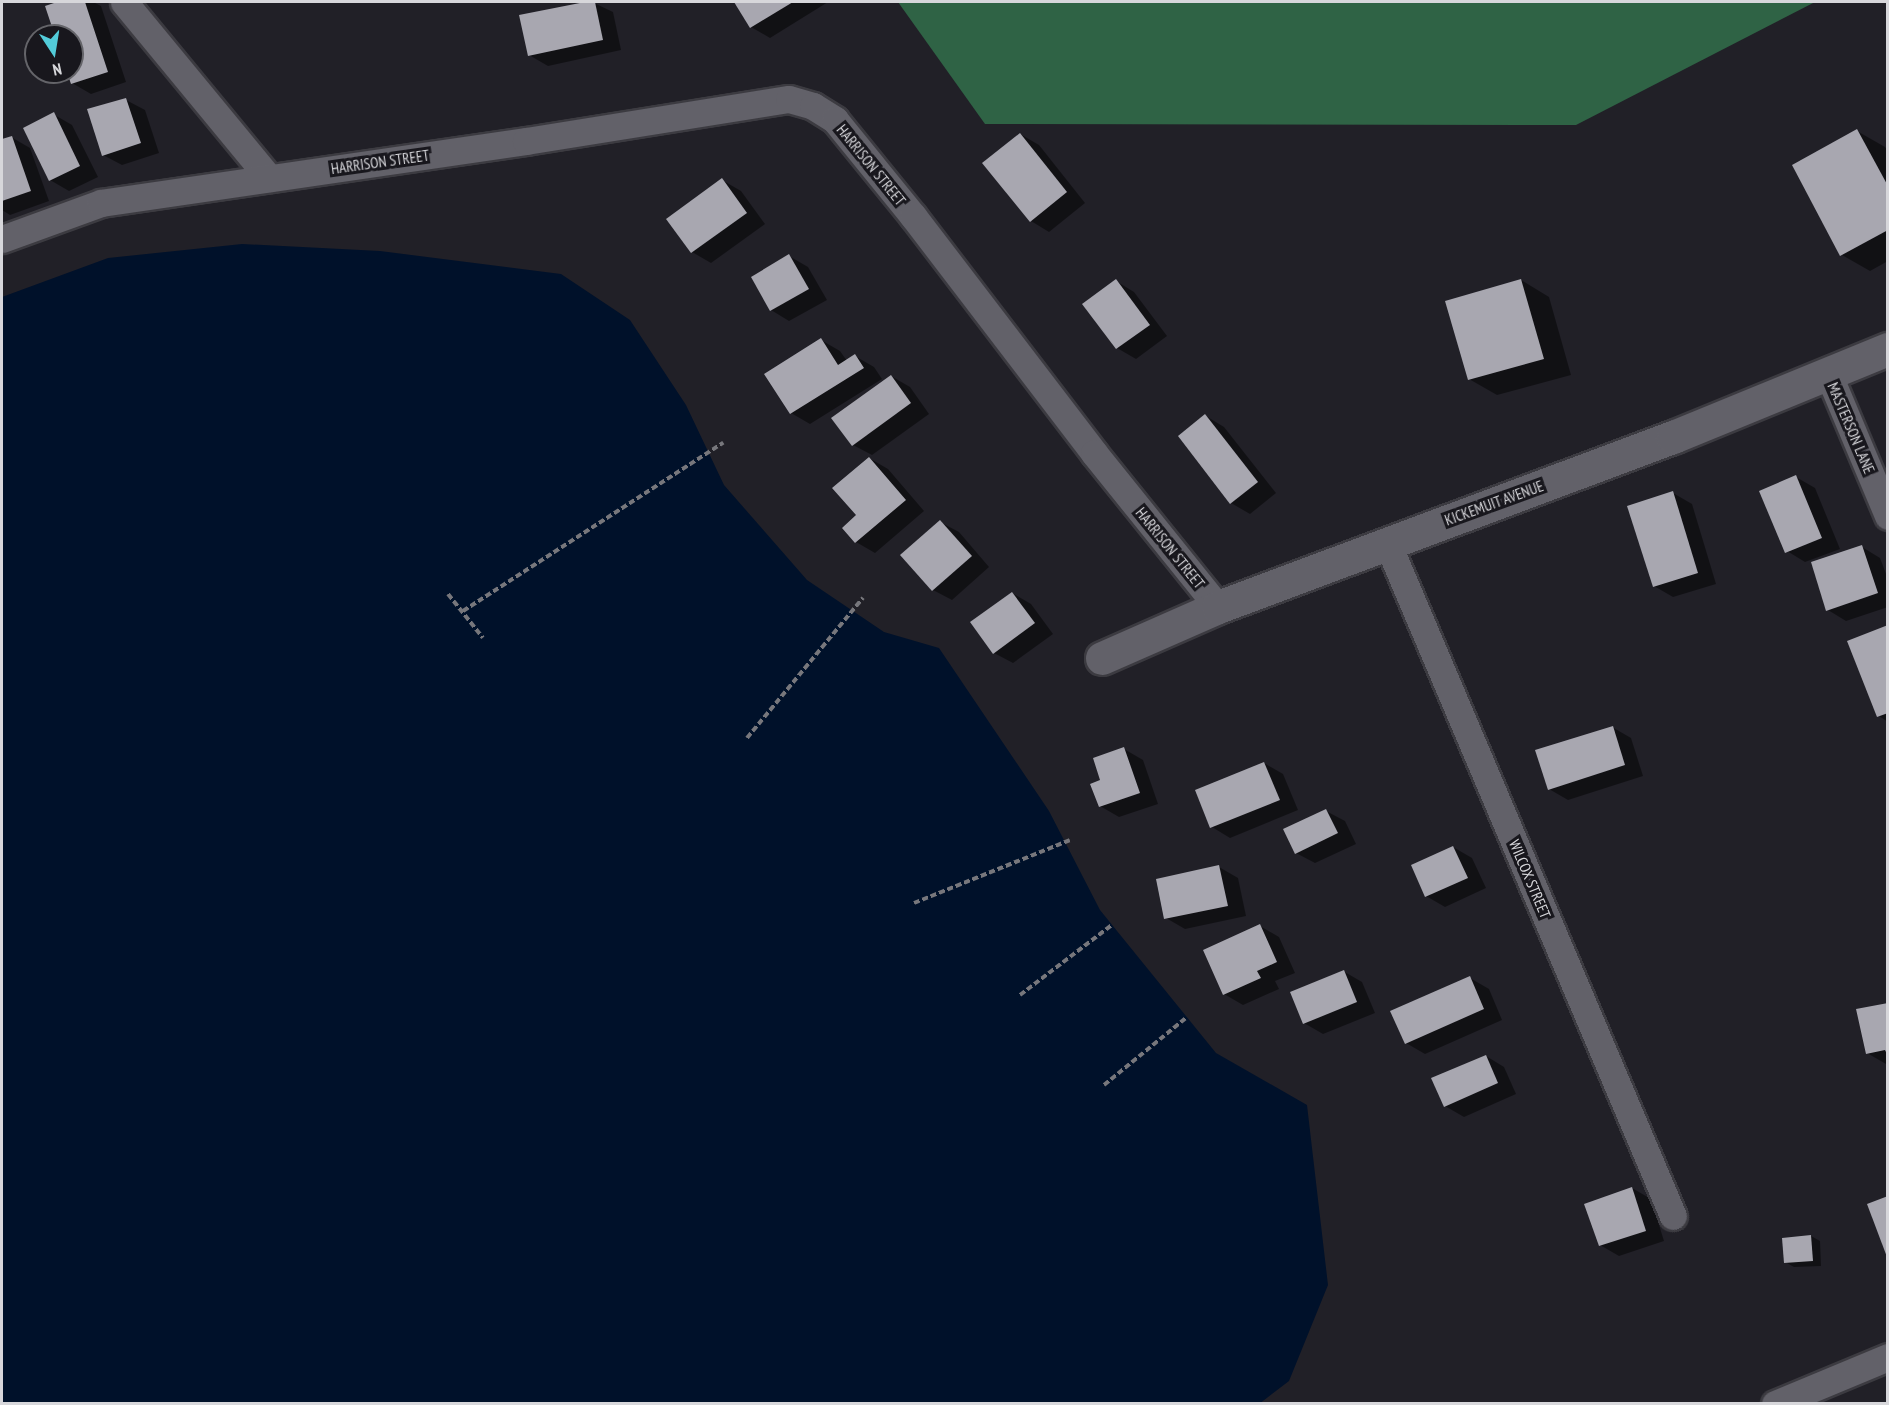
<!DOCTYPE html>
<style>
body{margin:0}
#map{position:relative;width:1889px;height:1405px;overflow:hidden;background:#212027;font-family:"PT Sans Narrow",sans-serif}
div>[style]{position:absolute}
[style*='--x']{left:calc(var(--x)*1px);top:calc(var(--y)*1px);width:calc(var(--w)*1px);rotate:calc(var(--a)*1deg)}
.forest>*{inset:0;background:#2f6345}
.water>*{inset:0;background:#00112a}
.shadow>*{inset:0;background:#0007}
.building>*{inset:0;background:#a8a7b0}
.path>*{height:4px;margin-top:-2px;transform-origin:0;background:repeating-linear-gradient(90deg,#77777c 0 6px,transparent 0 9px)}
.roads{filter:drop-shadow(2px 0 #3c3b41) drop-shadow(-2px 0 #3c3b41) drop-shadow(0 2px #3c3b41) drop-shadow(0 -2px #3c3b41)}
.street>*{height:27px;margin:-13.5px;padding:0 13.5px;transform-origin:13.5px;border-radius:13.5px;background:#626169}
.secondary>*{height:33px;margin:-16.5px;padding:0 16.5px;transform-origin:16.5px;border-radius:16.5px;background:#626169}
span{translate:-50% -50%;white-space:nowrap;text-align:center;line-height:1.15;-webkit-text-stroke:6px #18171d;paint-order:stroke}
.street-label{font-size:15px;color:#d7d7db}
.frame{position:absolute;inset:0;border:3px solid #d7d7db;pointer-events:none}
.north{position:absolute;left:24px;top:24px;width:60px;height:60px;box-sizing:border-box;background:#18171d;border:2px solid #646469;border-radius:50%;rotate:168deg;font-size:16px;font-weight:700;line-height:24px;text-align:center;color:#d7d7db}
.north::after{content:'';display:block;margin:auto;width:21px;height:27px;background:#52cbd9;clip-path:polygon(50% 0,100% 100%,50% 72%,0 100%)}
</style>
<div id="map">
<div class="forest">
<div style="clip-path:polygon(898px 2px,1815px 2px,1576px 125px,985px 124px)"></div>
</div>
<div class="water">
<div style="clip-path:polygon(242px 244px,380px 251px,561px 274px,630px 320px,686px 405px,724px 485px,807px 580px,884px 632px,939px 648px,1049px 811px,1100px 910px,1216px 1053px,1307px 1105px,1328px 1285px,1289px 1381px,1259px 1404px,2px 1403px,2px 297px,108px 258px)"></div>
</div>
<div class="shadow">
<div style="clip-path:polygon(62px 2px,93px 2px,101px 6px,126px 82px,91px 94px,72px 83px,69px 72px,72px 72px,72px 36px,57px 36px,47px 6px)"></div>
<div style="clip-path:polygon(592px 2px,613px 12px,621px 50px,548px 66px,529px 55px,521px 17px)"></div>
<div style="clip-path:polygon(735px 2px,828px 2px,770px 38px,751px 27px)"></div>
<div style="clip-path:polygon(126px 100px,145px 110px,159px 153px,122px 165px,103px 155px)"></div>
<div style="clip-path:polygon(53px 114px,72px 125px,98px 177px,69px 191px,50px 180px)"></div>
<div style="clip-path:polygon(1857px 131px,1885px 147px,1888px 151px,1888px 261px,1870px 271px,1842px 255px)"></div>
<div style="clip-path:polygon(1020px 134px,1039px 145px,1085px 203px,1049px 232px,1031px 221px)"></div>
<div style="clip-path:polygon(11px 137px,30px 148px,49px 201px,10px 215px,2px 210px,2px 141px)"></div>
<div style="clip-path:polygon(722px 180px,741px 191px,765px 224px,711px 263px,692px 252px)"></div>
<div style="clip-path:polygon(789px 256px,808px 267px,827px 300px,789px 321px,771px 310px)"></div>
<div style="clip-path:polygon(1521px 280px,1549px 297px,1571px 375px,1497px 395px,1469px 379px)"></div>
<div style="clip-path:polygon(1116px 281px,1134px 292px,1167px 336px,1136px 359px,1117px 348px)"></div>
<div style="clip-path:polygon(821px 340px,840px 351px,847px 361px,855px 356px,874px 367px,882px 379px,810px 424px,791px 413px)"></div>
<div style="clip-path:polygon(891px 376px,910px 387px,929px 414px,872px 455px,853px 445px)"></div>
<div style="clip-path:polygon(1206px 416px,1224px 427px,1276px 493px,1250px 514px,1231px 503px)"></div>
<div style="clip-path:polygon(869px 458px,888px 469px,924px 511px,875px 553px,856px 542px,844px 528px,859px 515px)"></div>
<div style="clip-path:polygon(1796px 477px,1815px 488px,1840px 549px,1805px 562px,1787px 551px)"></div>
<div style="clip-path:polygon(1673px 493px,1692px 504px,1716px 584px,1673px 597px,1654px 586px)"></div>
<div style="clip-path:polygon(940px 522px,959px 532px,989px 567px,952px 600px,933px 590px)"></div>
<div style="clip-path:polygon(1862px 547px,1880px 558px,1888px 579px,1888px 607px,1846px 621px,1828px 610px)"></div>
<div style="clip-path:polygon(1012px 593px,1031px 604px,1053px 634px,1013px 663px,994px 653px)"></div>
<div style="clip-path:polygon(1888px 627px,1888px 722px,1879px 716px)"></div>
<div style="clip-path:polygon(1612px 727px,1631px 738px,1643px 776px,1568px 800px,1549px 789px)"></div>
<div style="clip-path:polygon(1124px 749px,1143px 760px,1158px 804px,1119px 817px,1100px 806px,1102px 781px)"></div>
<div style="clip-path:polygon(1264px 763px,1283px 774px,1298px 810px,1230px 838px,1212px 827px)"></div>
<div style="clip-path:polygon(1326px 811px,1345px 821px,1356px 844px,1315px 863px,1296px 853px)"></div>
<div style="clip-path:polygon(1453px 847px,1472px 858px,1486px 888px,1445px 907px,1426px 896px)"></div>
<div style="clip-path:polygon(1219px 867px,1238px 878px,1246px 916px,1185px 929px,1166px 918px)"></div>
<div style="clip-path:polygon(1260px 926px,1279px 937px,1295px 973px,1275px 981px,1279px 989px,1243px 1005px,1224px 994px)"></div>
<div style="clip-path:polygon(1343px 971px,1362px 982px,1375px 1013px,1323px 1034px,1304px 1023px)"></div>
<div style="clip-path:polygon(1470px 978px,1489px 989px,1502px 1020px,1425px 1054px,1406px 1043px)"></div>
<div style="clip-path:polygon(1888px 1004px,1888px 1064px,1886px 1064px,1867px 1053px)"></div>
<div style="clip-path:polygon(1486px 1056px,1504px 1067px,1516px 1094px,1464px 1117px,1445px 1106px)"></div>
<div style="clip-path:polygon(1632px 1188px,1651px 1199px,1664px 1241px,1619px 1256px,1600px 1245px)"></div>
<div style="clip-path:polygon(1811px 1236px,1820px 1241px,1821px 1266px,1794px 1267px,1785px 1262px)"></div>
</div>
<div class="building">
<div style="clip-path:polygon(57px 2px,85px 2px,108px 72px,71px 84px,67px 72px,72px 72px,72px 36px,55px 36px,45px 6px)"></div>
<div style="clip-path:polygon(585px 2px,595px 2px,603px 40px,528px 56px,519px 15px)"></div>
<div style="clip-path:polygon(734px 2px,793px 2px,750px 28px)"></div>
<div style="clip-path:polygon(126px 98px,141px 143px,102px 156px,87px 109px)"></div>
<div style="clip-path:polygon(54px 112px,80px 166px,49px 181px,23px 128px)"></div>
<div style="clip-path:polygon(1857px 129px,1888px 186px,1888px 230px,1840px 256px,1792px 165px)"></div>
<div style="clip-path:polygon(1020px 133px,1067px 192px,1030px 222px,982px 163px)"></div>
<div style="clip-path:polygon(12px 136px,31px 191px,2px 201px,2px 139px)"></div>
<div style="clip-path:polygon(722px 178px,747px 213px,691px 253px,666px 219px)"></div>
<div style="clip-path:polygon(789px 254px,809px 289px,770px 311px,751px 277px)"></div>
<div style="clip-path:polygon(1116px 279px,1150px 325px,1116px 349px,1082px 304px)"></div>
<div style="clip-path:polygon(1521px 279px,1544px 359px,1468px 380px,1445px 301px)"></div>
<div style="clip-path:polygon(821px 338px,838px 365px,855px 354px,864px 368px,790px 414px,764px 374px)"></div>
<div style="clip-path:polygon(891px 375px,911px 403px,852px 446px,831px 418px)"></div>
<div style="clip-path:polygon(1205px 414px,1258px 482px,1230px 504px,1178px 436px)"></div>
<div style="clip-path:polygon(869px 457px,906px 500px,855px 543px,842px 528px,856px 515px,832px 488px)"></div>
<div style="clip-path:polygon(1796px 475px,1822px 538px,1785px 553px,1759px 491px)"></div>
<div style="clip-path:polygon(1673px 491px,1698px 573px,1653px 587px,1627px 506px)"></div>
<div style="clip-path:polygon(940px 520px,972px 556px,932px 591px,900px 555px)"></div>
<div style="clip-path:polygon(1862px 545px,1878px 593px,1826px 611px,1811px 562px)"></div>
<div style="clip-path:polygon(1012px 592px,1035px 623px,993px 654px,970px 622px)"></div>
<div style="clip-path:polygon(1888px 625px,1888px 713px,1877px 717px,1847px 641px)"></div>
<div style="clip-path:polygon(1613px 726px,1625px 765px,1548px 790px,1535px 750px)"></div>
<div style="clip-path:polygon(1124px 747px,1140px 793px,1099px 807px,1090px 784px,1100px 780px,1093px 758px)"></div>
<div style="clip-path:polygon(1264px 762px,1280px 800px,1210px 828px,1195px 790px)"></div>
<div style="clip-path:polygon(1326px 809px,1338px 833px,1295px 854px,1283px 829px)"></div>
<div style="clip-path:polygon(1453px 846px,1468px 878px,1425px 897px,1411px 865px)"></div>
<div style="clip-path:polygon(1219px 865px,1228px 906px,1164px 919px,1156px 879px)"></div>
<div style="clip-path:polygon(1260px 924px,1277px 962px,1257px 971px,1261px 978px,1223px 995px,1203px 950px)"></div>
<div style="clip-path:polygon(1344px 970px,1357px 1002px,1303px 1024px,1290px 992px)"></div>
<div style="clip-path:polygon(1470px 976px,1484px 1009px,1405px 1044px,1390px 1011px)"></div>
<div style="clip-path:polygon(1888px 1003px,1888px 1056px,1885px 1050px,1866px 1054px,1856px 1009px)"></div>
<div style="clip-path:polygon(1486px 1055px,1498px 1083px,1444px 1107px,1431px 1078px)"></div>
<div style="clip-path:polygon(1632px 1187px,1646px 1231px,1599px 1246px,1584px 1204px)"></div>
<div style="clip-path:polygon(1888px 1196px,1888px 1257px,1887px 1257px,1867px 1204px)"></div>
<div style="clip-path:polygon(1811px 1235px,1813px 1261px,1784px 1263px,1782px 1238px)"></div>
</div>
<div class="path">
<div style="--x:448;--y:594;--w:56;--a:51.5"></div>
<div style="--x:463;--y:611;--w:310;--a:-32.9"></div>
<div style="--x:747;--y:738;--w:182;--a:-50.4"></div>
<div style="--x:914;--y:903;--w:168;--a:-22"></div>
<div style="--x:1020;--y:995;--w:116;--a:-37.3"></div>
<div style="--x:1104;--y:1085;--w:107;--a:-39.3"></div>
</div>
<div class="roads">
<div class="street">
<div style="--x:124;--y:2;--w:228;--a:50.5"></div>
<div style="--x:2;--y:239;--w:105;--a:-20"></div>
<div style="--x:101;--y:203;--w:429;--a:-8.3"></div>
<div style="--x:526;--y:141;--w:266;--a:-9.1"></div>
<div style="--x:789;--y:99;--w:25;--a:16"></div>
<div style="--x:813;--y:106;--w:26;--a:32"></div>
<div style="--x:835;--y:120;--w:124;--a:50.9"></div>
<div style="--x:913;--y:216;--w:298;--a:52.6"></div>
<div style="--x:1094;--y:453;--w:198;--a:51.2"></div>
<div style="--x:1828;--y:373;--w:155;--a:67.2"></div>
<div style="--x:1387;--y:542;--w:732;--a:67.01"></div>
<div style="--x:1775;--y:1404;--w:122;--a:-22.6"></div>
</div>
<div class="secondary">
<div style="--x:1102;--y:658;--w:127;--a:-23.7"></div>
<div style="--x:1218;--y:607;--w:486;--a:-20.5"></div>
<div style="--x:1673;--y:437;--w:232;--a:-22.3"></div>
</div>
</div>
<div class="street-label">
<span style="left:380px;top:162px;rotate:-8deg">HARRISON STREET</span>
<span style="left:871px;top:165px;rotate:51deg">HARRISON STREET</span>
<span style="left:1851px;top:428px;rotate:67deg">MASTERSON LANE</span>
<span style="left:1494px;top:503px;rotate:-20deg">KICKEMUIT AVENUE</span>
<span style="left:1170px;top:548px;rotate:51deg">HARRISON STREET</span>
<span style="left:1530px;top:879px;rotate:67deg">WILCOX STREET</span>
</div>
<div class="frame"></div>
<div class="north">N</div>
</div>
